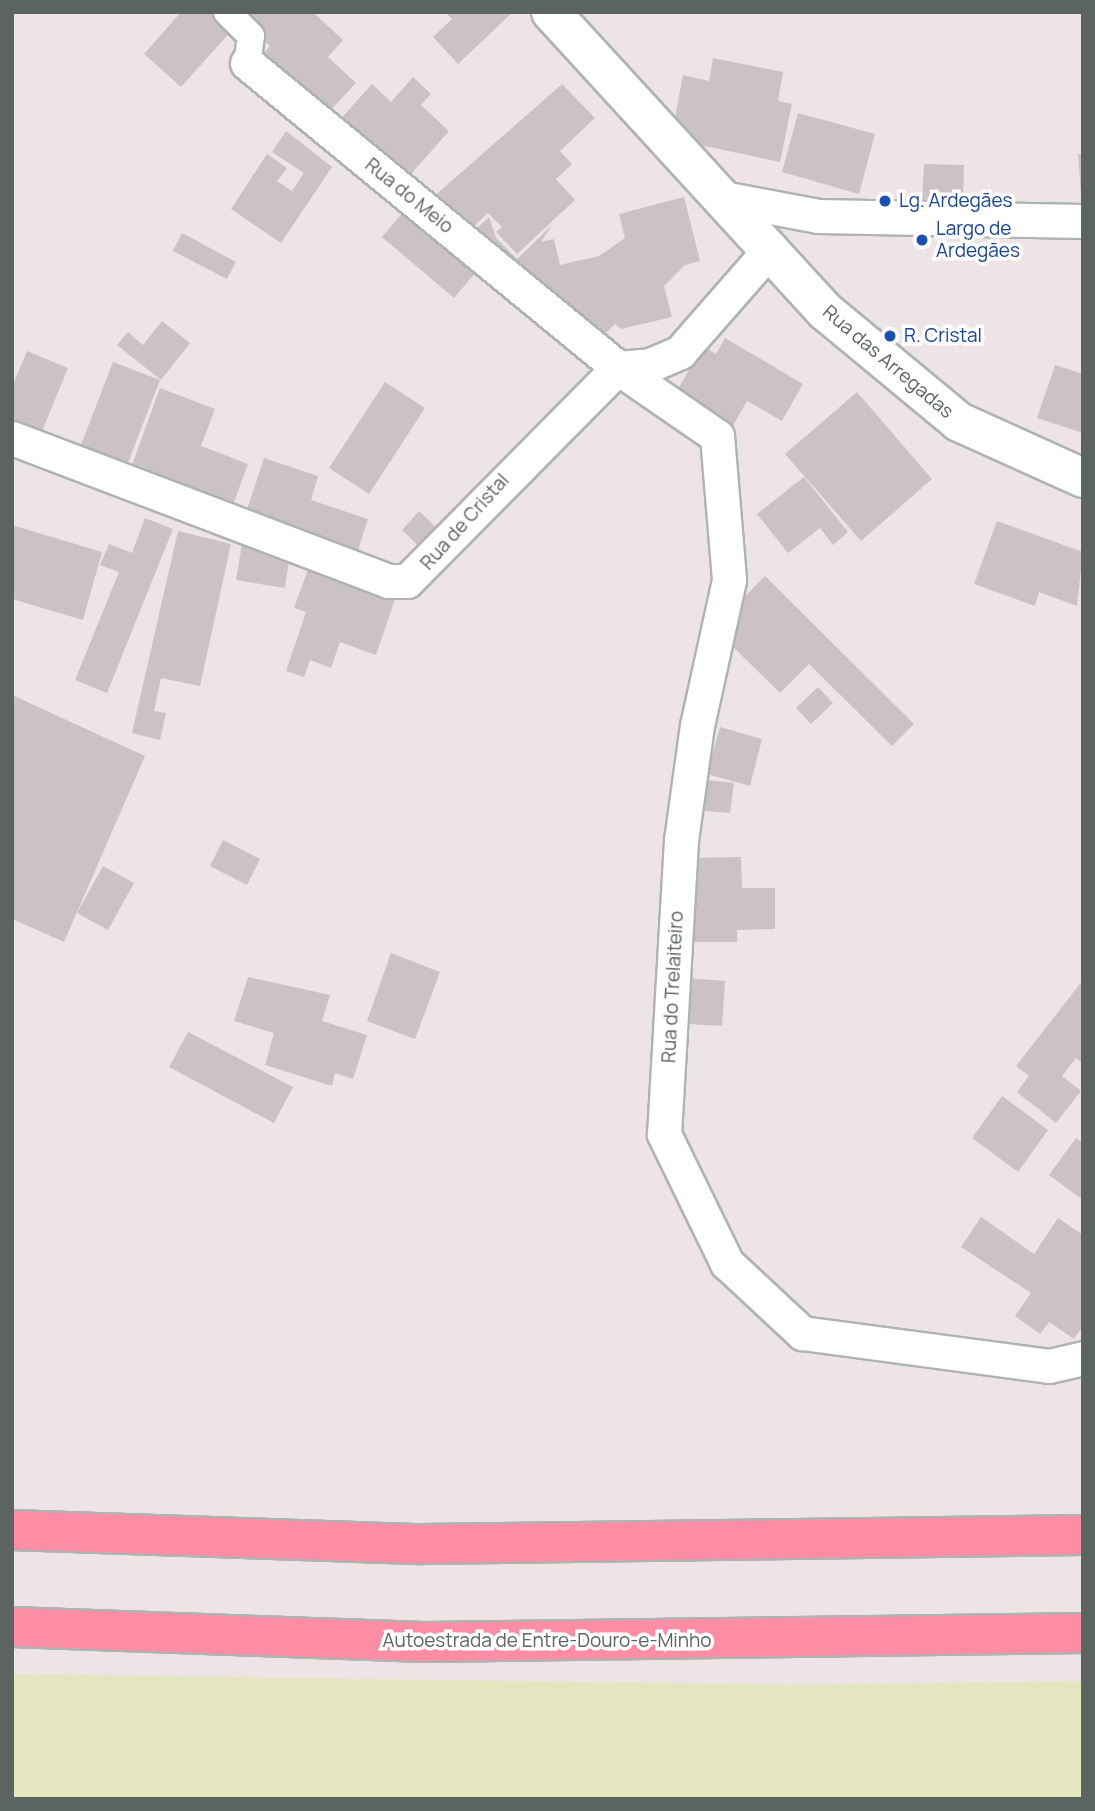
<!DOCTYPE html>
<meta charset="utf-8">
<style>
body{margin:0}
#map{position:relative;width:1095px;height:1811px;overflow:hidden;background:#eee4e6;font-family:Manrope,sans-serif}
div>[style]{position:absolute}
[style*='--x']{left:calc(var(--x)*1px);top:calc(var(--y)*1px);width:calc(var(--w)*1px);rotate:calc(var(--a)*1deg)}
.green>*{inset:0;background:#e4e6c0}
.building>*{inset:0;background:#ccc2c5}
.roads{filter:drop-shadow(2px 0 #adb4b2) drop-shadow(-2px 0 #adb4b2) drop-shadow(0 2px #adb4b2) drop-shadow(0 -2px #adb4b2)}
.pedestrian>*{height:26px;margin:-13px;padding:0 13px;transform-origin:13px;border-radius:13px;background:#fff}
.minor>*{height:33px;margin:-16.5px;padding:0 16.5px;transform-origin:16.5px;border-radius:16.5px;background:#fff}
.tertiary>*{height:38px;margin:-19px;padding:0 19px;transform-origin:19px;border-radius:19px;background:#fff}
.motorway>*{height:38px;margin:-19px;padding:0 19px;transform-origin:19px;border-radius:19px;background:#fc8da5}
.dots>*{width:19px;height:19px;translate:-50% -50%;box-sizing:border-box;border:4px solid #fff;border-radius:50%}
span{translate:-50% -50%;white-space:nowrap;text-align:center;line-height:1.15;-webkit-text-stroke:7px #fff;paint-order:stroke}
.street-label{font-size:19px;color:#5c6461}
.transit-label{font-size:19px;color:#164399}
.left{translate:0 -50%;text-align:left}
.frame{position:absolute;inset:0;border:14px solid #5c6461;pointer-events:none}
</style>
<div id="map">
<div class="green">
<div style="clip-path:polygon(12px 1674px,794px 1685px,1083px 1681px,1083px 1799px,12px 1799px)"></div>
</div>
<div class="building">
<div style="clip-path:polygon(181px 12px,216px 12px,233px 29px,181px 87px,144px 54px)"></div>
<div style="clip-path:polygon(234px 12px,313px 12px,343px 40px,328px 57px,356px 83px,324px 117px,259px 58px,270px 46px)"></div>
<div style="clip-path:polygon(445px 12px,513px 12px,458px 64px,433px 37px,452px 19px)"></div>
<div style="clip-path:polygon(713px 58px,783px 72px,778px 101px,792px 104px,780px 162px,671px 139px,683px 75px,709px 81px)"></div>
<div style="clip-path:polygon(413px 77px,431px 94px,421px 105px,449px 131px,402px 184px,336px 124px,372px 84px,391px 102px)"></div>
<div style="clip-path:polygon(562px 84px,595px 118px,560px 151px,572px 164px,556px 179px,575px 200px,517px 254px,496px 232px,502px 227px,488px 213px,465px 235px,431px 199px)"></div>
<div style="clip-path:polygon(798px 113px,875px 134px,859px 194px,782px 172px)"></div>
<div style="clip-path:polygon(286px 131px,332px 167px,281px 243px,231px 209px,267px 154px,287px 168px,277px 181px,292px 191px,304px 173px,272px 152px)"></div>
<div style="clip-path:polygon(1078px 154px,1083px 154px,1083px 195px,1081px 195px)"></div>
<div style="clip-path:polygon(924px 164px,964px 165px,963px 203px,922px 202px)"></div>
<div style="clip-path:polygon(684px 197px,700px 261px,685px 265px,664px 286px,672px 317px,621px 329px,615px 324px,590px 349px,473px 232px,489px 217px,496px 238px,517px 259px,552px 225px,541px 242px,554px 239px,560px 265px,599px 256px,625px 238px,619px 214px)"></div>
<div style="clip-path:polygon(404px 211px,476px 272px,454px 298px,382px 237px)"></div>
<div style="clip-path:polygon(182px 233px,236px 262px,227px 279px,173px 251px)"></div>
<div style="clip-path:polygon(162px 321px,190px 343px,161px 380px,117px 345px,128px 332px,143px 345px)"></div>
<div style="clip-path:polygon(725px 338px,803px 384px,782px 421px,747px 401px,731px 429px,674px 396px,703px 346px,716px 354px)"></div>
<div style="clip-path:polygon(27px 351px,68px 368px,42px 431px,12px 419px,12px 387px)"></div>
<div style="clip-path:polygon(113px 362px,160px 380px,126px 468px,79px 450px)"></div>
<div style="clip-path:polygon(1055px 365px,1083px 374px,1083px 433px,1037px 418px)"></div>
<div style="clip-path:polygon(385px 382px,425px 408px,369px 494px,329px 468px)"></div>
<div style="clip-path:polygon(160px 388px,215px 409px,201px 446px,248px 464px,231px 510px,129px 473px)"></div>
<div style="clip-path:polygon(857px 392px,932px 479px,861px 541px,785px 454px)"></div>
<div style="clip-path:polygon(264px 458px,318px 476px,311px 500px,368px 519px,355px 560px,243px 522px)"></div>
<div style="clip-path:polygon(804px 477px,848px 532px,833px 545px,820px 528px,788px 553px,757px 514px)"></div>
<div style="clip-path:polygon(419px 511px,440px 531px,423px 550px,402px 530px)"></div>
<div style="clip-path:polygon(145px 518px,173px 529px,107px 693px,75px 680px,119px 572px,100px 565px,109px 544px,132px 553px)"></div>
<div style="clip-path:polygon(997px 521px,1083px 552px,1077px 606px,1039px 592px,1035px 606px,974px 584px)"></div>
<div style="clip-path:polygon(12px 525px,102px 552px,83px 620px,12px 599px)"></div>
<div style="clip-path:polygon(178px 531px,231px 544px,200px 686px,161px 678px,154px 711px,166px 713px,160px 740px,132px 733px)"></div>
<div style="clip-path:polygon(243px 538px,291px 546px,285px 588px,236px 580px)"></div>
<div style="clip-path:polygon(310px 564px,396px 596px,376px 655px,340px 642px,331px 668px,310px 660px,304px 677px,286px 671px,306px 612px,294px 608px)"></div>
<div style="clip-path:polygon(765px 576px,914px 724px,892px 746px,809px 664px,780px 693px,714px 628px)"></div>
<div style="clip-path:polygon(818px 687px,833px 703px,811px 724px,796px 708px)"></div>
<div style="clip-path:polygon(12px 695px,145px 756px,64px 942px,12px 919px)"></div>
<div style="clip-path:polygon(720px 727px,762px 739px,750px 786px,707px 774px)"></div>
<div style="clip-path:polygon(707px 780px,734px 783px,730px 813px,705px 811px)"></div>
<div style="clip-path:polygon(223px 840px,260px 859px,247px 885px,210px 866px)"></div>
<div style="clip-path:polygon(741px 857px,742px 888px,775px 888px,775px 929px,737px 930px,737px 942px,687px 942px,686px 858px)"></div>
<div style="clip-path:polygon(103px 866px,134px 883px,108px 930px,77px 913px)"></div>
<div style="clip-path:polygon(391px 953px,440px 972px,415px 1039px,367px 1021px)"></div>
<div style="clip-path:polygon(248px 977px,330px 995px,322px 1021px,367px 1035px,353px 1079px,335px 1073px,332px 1086px,265px 1065px,274px 1033px,234px 1021px)"></div>
<div style="clip-path:polygon(675px 977px,725px 981px,722px 1026px,673px 1023px)"></div>
<div style="clip-path:polygon(1083px 980px,1083px 1064px,1076px 1058px,1062px 1076px,1081px 1091px,1056px 1123px,1017px 1092px,1029px 1076px,1016px 1066px)"></div>
<div style="clip-path:polygon(188px 1032px,293px 1087px,274px 1123px,169px 1067px)"></div>
<div style="clip-path:polygon(1002px 1096px,1048px 1130px,1018px 1172px,972px 1138px)"></div>
<div style="clip-path:polygon(1076px 1138px,1083px 1143px,1083px 1200px,1049px 1175px)"></div>
<div style="clip-path:polygon(981px 1217px,1034px 1254px,1058px 1218px,1083px 1235px,1083px 1326px,1074px 1339px,1049px 1322px,1040px 1334px,1015px 1316px,1031px 1293px,961px 1247px)"></div>
</div>
<div class="roads">
<div class="pedestrian">
<div style="--x:227;--y:12;--w:34;--a:45"></div>
<div style="--x:251;--y:36;--w:27;--a:98"></div>
</div>
<div class="minor">
<div style="--x:247;--y:63;--w:480;--a:39.4"></div>
<div style="--x:618;--y:368;--w:120;--a:34.5"></div>
<div style="--x:717;--y:436;--w:144;--a:85.2"></div>
<div style="--x:729;--y:580;--w:148;--a:102.4"></div>
<div style="--x:697;--y:725;--w:116;--a:97.9"></div>
<div style="--x:681;--y:840;--w:294;--a:93.3"></div>
<div style="--x:664;--y:1134;--w:144;--a:64"></div>
<div style="--x:727;--y:1263;--w:103;--a:43"></div>
<div style="--x:802;--y:1333;--w:249;--a:7.6"></div>
<div style="--x:1049;--y:1366;--w:35;--a:-13"></div>
<div style="--x:728;--y:199;--w:92;--a:10.7"></div>
<div style="--x:818;--y:216;--w:265;--a:1.1"></div>
<div style="--x:12;--y:438;--w:402;--a:20.8"></div>
<div style="--x:388;--y:581;--w:19;--a:0"></div>
<div style="--x:407;--y:581;--w:300;--a:-45.3"></div>
<div style="--x:618;--y:368;--w:32;--a:-5"></div>
<div style="--x:650;--y:365;--w:33;--a:-23"></div>
<div style="--x:680;--y:352;--w:138;--a:-48.8"></div>
</div>
<div class="tertiary">
<div style="--x:551;--y:12;--w:406;--a:47.5"></div>
<div style="--x:825;--y:311;--w:174;--a:39.6"></div>
<div style="--x:959;--y:422;--w:136;--a:24.3"></div>
</div>
<div class="motorway">
<div style="--x:12;--y:1530;--w:410;--a:2"></div>
<div style="--x:422;--y:1544;--w:661;--a:-0.78"></div>
<div style="--x:12;--y:1627;--w:412;--a:2.1"></div>
<div style="--x:424;--y:1642;--w:659;--a:-0.78"></div>
</div>
</div>
<div class="dots">
<div style="left:885px;top:201px;background:#1a4fb4"></div>
<div style="left:922px;top:240px;background:#1a4fb4"></div>
<div style="left:890px;top:336px;background:#1a4fb4"></div>
</div>
<div class="street-label">
<span style="left:409px;top:196px;rotate:39deg">Rua do Meio</span>
<span style="left:888px;top:362px;rotate:40deg">Rua das Arregadas</span>
<span style="left:465px;top:522px;rotate:-48deg">Rua de Cristal</span>
<span style="left:673px;top:987px;rotate:-87deg">Rua do Trelaiteiro</span>
<span style="left:547px;top:1641px">Autoestrada de Entre-Douro-e-Minho</span>
</div>
<div class="transit-label">
<span class="left" style="left:899px;top:201px">Lg. Ardegães</span>
<span class="left" style="left:936px;top:240px">Largo de<br>Ardegães</span>
<span class="left" style="left:904px;top:336px">R. Cristal</span>
</div>
<div class="frame"></div>
</div>
